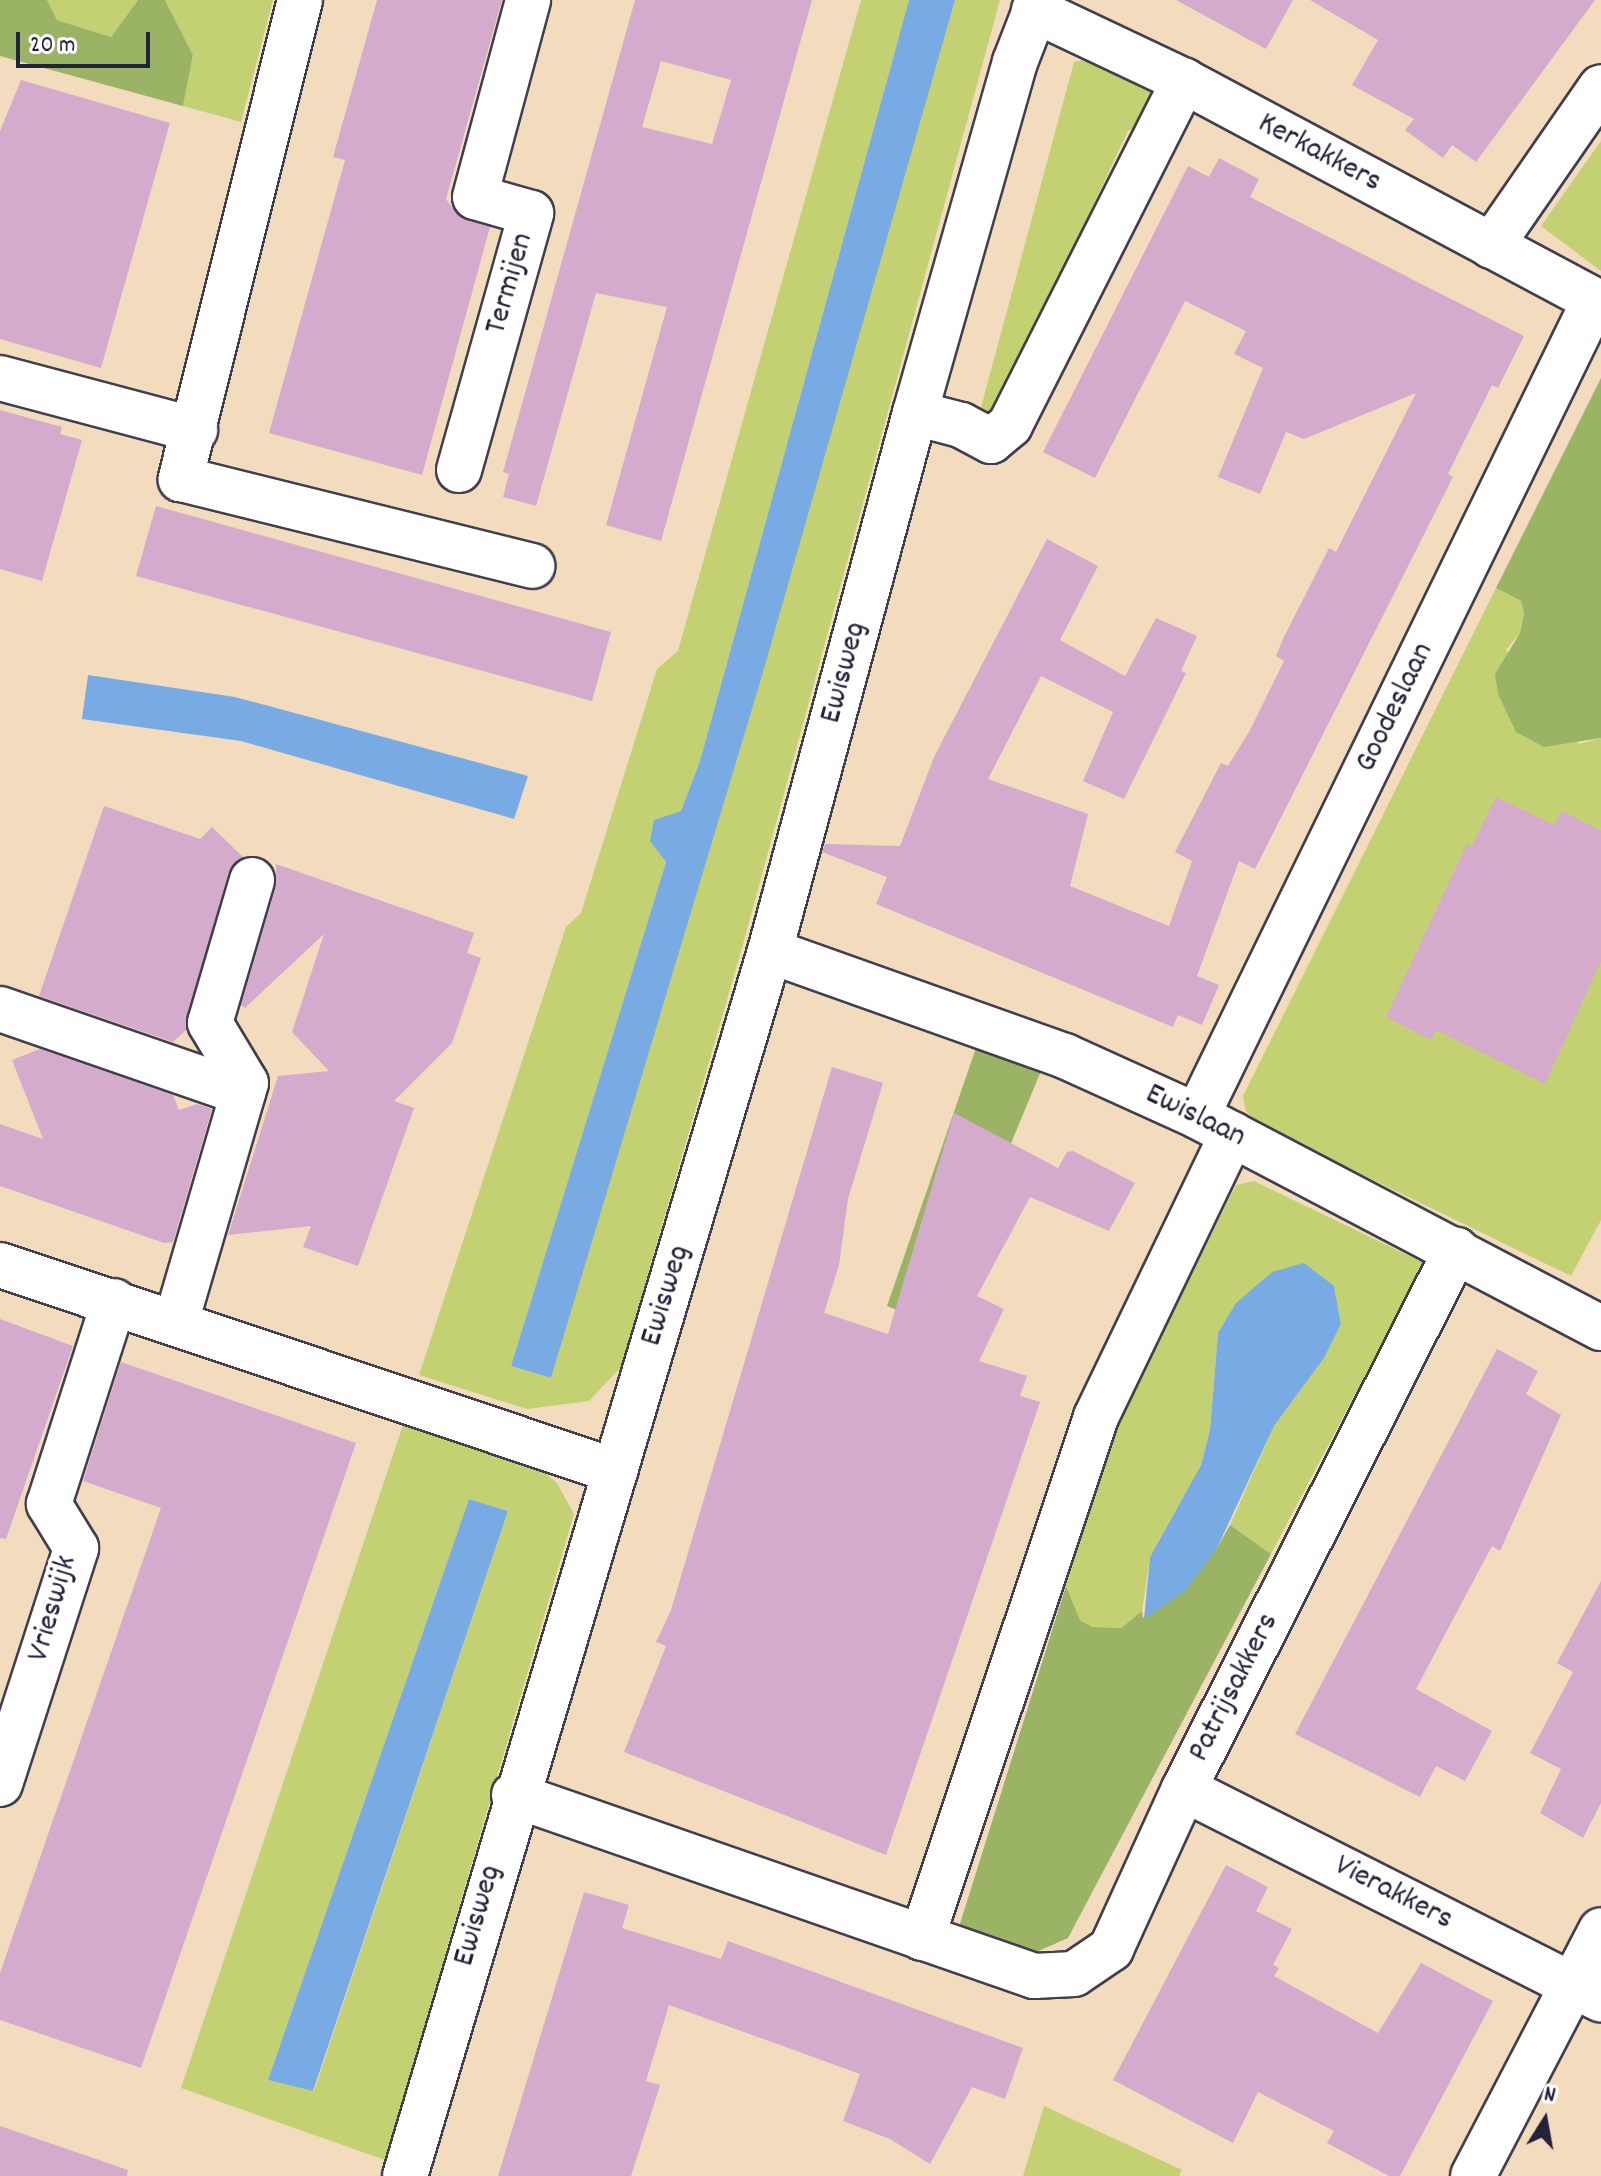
<!DOCTYPE html>
<style>
body{margin:0}
#map{position:relative;width:1601px;height:2176px;overflow:hidden;background:#f3dcbd;font-family:Dekko,sans-serif}
div>[style]{position:absolute}
[style*='--x']{left:calc(var(--x)*1px);top:calc(var(--y)*1px);width:calc(var(--w)*1px);rotate:calc(var(--a)*1deg)}
.green>*{inset:0;background:#c3d173}
.forest>*{inset:0;background:#9ab365}
.water>*{inset:0;background:#78abe4}
.building>*{inset:0;background:#d4abcd}
.roads{filter:drop-shadow(2px 0 #413e4e) drop-shadow(-2px 0 #413e4e) drop-shadow(0 2px #413e4e) drop-shadow(0 -2px #413e4e)}
.minor>*{height:44px;margin:-22px;padding:0 22px;transform-origin:22px;border-radius:22px;background:#fff}
span{translate:-50% -50%;white-space:nowrap;text-align:center;line-height:1.15;-webkit-text-stroke:7px #fff;paint-order:stroke}
.street-label{font-size:32px;color:#22223b}
.north{position:absolute;left:1505px;top:2080px;width:80px;height:80px;-webkit-text-stroke:6px #fff;paint-order:stroke;rotate:11deg;font-size:22px;font-weight:700;line-height:32px;text-align:center;color:#22223b}
.north::after{content:'';display:block;margin:auto;width:28px;height:36px;background:#22223b;clip-path:polygon(50% 0,100% 100%,50% 72%,0 100%)}
.scale{position:absolute;left:16px;top:32px;width:134px;height:36px;box-sizing:border-box;border:4px solid #22223b;border-top:0;padding-left:10px;font-size:24px;line-height:28px;white-space:nowrap;color:#22223b;-webkit-text-stroke:6px #fff;paint-order:stroke}
</style>
<div id="map">
<div class="green">
<div style="clip-path:polygon(47px 0,138px 0,111px 37px,57px 20px)"></div>
<div style="clip-path:polygon(165px 0,273px 0,241px 122px,183px 106px,193px 55px)"></div>
<div style="clip-path:polygon(861px 0,909px 0,700px 761px,681px 811px,650px 841px,666px 862px,511px 1366px,551px 1378px,955px 0,1000px 0,742px 948px,621px 1367px,589px 1401px,527px 1409px,419px 1375px,566px 927px,581px 913px,657px 669px,678px 651px)"></div>
<div style="clip-path:polygon(1093px 58px,1156px 86px,1153px 117px,1128px 131px,994px 416px,980px 411px,1074px 62px)"></div>
<div style="clip-path:polygon(1601px 141px,1601px 271px,1541px 226px)"></div>
<div style="clip-path:polygon(1496px 588px,1521px 601px,1524px 614px,1520px 633px,1506px 650px,1579px 744px,1601px 738px,1601px 1220px,1571px 1276px,1260px 1125px,1246px 1111px,1243px 1096px)"></div>
<div style="clip-path:polygon(1254px 1181px,1424px 1263px,1271px 1554px,1230px 1525px,1274px 1426px,1324px 1358px,1341px 1324px,1334px 1286px,1218px 1333px,1210px 1430px,1201px 1465px,1150px 1557px,1142px 1611px,1121px 1628px,1092px 1627px,1080px 1620px,1066px 1586px,1115px 1429px,1236px 1185px)"></div>
<div style="clip-path:polygon(evenodd,405px 1419px,544px 1472px,557px 1483px,574px 1514px,385px 2160px,181px 2088px,405px 1419px,469px 1499px,508px 1511px,314px 2091px,268px 2080px,469px 1499px)"></div>
<div style="clip-path:polygon(1044px 2106px,1182px 2170px,1179px 2176px,1023px 2176px)"></div>
</div>
<div class="forest">
<div style="clip-path:polygon(0 0,47px 0,57px 20px,111px 37px,138px 0,165px 0,193px 55px,183px 106px,0 56px)"></div>
<div style="clip-path:polygon(1601px 378px,1601px 738px,1544px 747px,1516px 732px,1498px 694px,1495px 674px,1520px 633px,1524px 614px,1521px 601px,1496px 588px)"></div>
<div style="clip-path:polygon(976px 1048px,1041px 1071px,975px 1230px,941px 1327px,887px 1306px)"></div>
<div style="clip-path:polygon(1230px 1525px,1271px 1554px,1068px 1938px,1034px 1953px,959px 1927px,1066px 1586px,1080px 1620px,1092px 1627px,1121px 1628px,1142px 1611px,1143px 1618px,1217px 1548px)"></div>
</div>
<div class="water">
<div style="clip-path:polygon(909px 0,955px 0,761px 679px,551px 1378px,511px 1366px,666px 862px,650px 841px,654px 820px,681px 811px,700px 761px)"></div>
<div style="clip-path:polygon(88px 675px,235px 697px,528px 776px,514px 819px,241px 741px,82px 719px)"></div>
<div style="clip-path:polygon(1304px 1263px,1334px 1286px,1341px 1324px,1324px 1358px,1274px 1426px,1217px 1548px,1186px 1590px,1144px 1619px,1150px 1557px,1201px 1465px,1210px 1430px,1218px 1333px,1236px 1303px,1272px 1272px)"></div>
<div style="clip-path:polygon(469px 1499px,508px 1511px,313px 2091px,268px 2080px)"></div>
</div>
<div class="building">
<div style="clip-path:polygon(377px 0,502px 0,446px 199px,458px 215px,490px 227px,422px 475px,269px 433px,345px 160px,333px 157px)"></div>
<div style="clip-path:polygon(evenodd,635px 0,812px 0,661px 541px,606px 525px,667px 307px,596px 293px,536px 506px,503px 497px,509px 474px,503px 472px,635px 0,661px 61px,731px 80px,712px 144px,642px 127px,661px 61px)"></div>
<div style="clip-path:polygon(1176px 0,1293px 0,1266px 49px)"></div>
<div style="clip-path:polygon(1310px 0,1595px 0,1476px 162px,1452px 145px,1443px 158px,1405px 130px,1414px 119px,1352px 85px,1378px 40px)"></div>
<div style="clip-path:polygon(21px 80px,170px 123px,101px 368px,0 339px,0 131px)"></div>
<div style="clip-path:polygon(1219px 158px,1259px 179px,1250px 197px,1524px 336px,1498px 388px,1492px 385px,1448px 474px,1453px 477px,1255px 869px,1239px 861px,1197px 976px,1219px 985px,1202px 1025px,1178px 1015px,1173px 1027px,876px 904px,887px 877px,822px 852px,825px 844px,900px 846px,934px 757px,1047px 539px,1098px 566px,1060px 640px,1125px 676px,1156px 618px,1197px 636px,1181px 671px,1186px 673px,1124px 799px,1083px 781px,1113px 712px,1041px 676px,988px 779px,1088px 814px,1070px 886px,1169px 926px,1192px 861px,1175px 852px,1221px 763px,1228px 766px,1249px 732px,1284px 661px,1276px 656px,1284px 637px,1329px 548px,1336px 552px,1416px 393px,1304px 439px,1286px 432px,1260px 494px,1218px 477px,1263px 368px,1234px 354px,1246px 331px,1185px 301px,1095px 478px,1043px 452px,1188px 166px,1209px 177px)"></div>
<div style="clip-path:polygon(0 410px,62px 427px,60px 434px,82px 440px,42px 581px,0 569px)"></div>
<div style="clip-path:polygon(156px 506px,611px 632px,592px 701px,136px 576px)"></div>
<div style="clip-path:polygon(1496px 797px,1554px 825px,1562px 811px,1601px 831px,1601px 961px,1545px 1084px,1436px 1030px,1431px 1040px,1386px 1017px,1467px 844px,1472px 846px)"></div>
<div style="clip-path:polygon(104px 806px,200px 839px,212px 827px,243px 857px,228px 873px,186px 1030px,173px 1042px,39px 996px)"></div>
<div style="clip-path:polygon(276px 864px,474px 933px,467px 953px,481px 958px,452px 1043px,394px 1101px,414px 1108px,358px 1266px,303px 1247px,311px 1226px,228px 1235px,278px 1076px,329px 1071px,292px 1032px,324px 934px,245px 1008px,241px 1005px,276px 887px)"></div>
<div style="clip-path:polygon(40px 1049px,173px 1095px,179px 1110px,197px 1104px,212px 1109px,173px 1242px,164px 1243px,0 1186px,0 1124px,43px 1139px,12px 1060px)"></div>
<div style="clip-path:polygon(832px 1067px,883px 1083px,848px 1199px,839px 1265px,824px 1313px,888px 1334px,954px 1113px,1058px 1168px,1067px 1152px,1073px 1151px,1135px 1183px,1109px 1231px,1030px 1197px,977px 1296px,1004px 1309px,979px 1361px,1027px 1376px,1020px 1396px,1040px 1402px,886px 1855px,624px 1752px,666px 1646px,656px 1642px,671px 1610px)"></div>
<div style="clip-path:polygon(0 1319px,73px 1346px,6px 1539px,0 1538px)"></div>
<div style="clip-path:polygon(1497px 1349px,1538px 1371px,1526px 1394px,1561px 1415px,1500px 1551px,1492px 1546px,1416px 1689px,1492px 1731px,1465px 1781px,1436px 1766px,1420px 1797px,1295px 1734px)"></div>
<div style="clip-path:polygon(121px 1362px,356px 1443px,141px 2068px,0 2020px,0 1973px,161px 1508px,83px 1481px)"></div>
<div style="clip-path:polygon(1601px 1581px,1601px 1803px,1583px 1838px,1540px 1813px,1561px 1769px,1530px 1753px,1573px 1672px,1557px 1663px)"></div>
<div style="clip-path:polygon(1226px 1865px,1268px 1887px,1256px 1911px,1292px 1929px,1273px 1965px,1279px 1968px,1274px 1976px,1378px 2033px,1421px 1963px,1493px 2001px,1400px 2176px,1389px 2176px,1327px 2143px,1334px 2131px,1258px 2092px,1233px 2143px,1113px 2080px)"></div>
<div style="clip-path:polygon(584px 1892px,629px 1905px,622px 1928px,721px 1959px,728px 1941px,1023px 2048px,1005px 2099px,972px 2087px,930px 2164px,890px 2139px,843px 2121px,860px 2074px,669px 2005px,646px 2081px,660px 2085px,631px 2176px,498px 2176px)"></div>
<div style="clip-path:polygon(0 2126px,128px 2170px,127px 2176px,0 2176px)"></div>
</div>
<div class="roads">
<div class="minor">
<div style="--x:300;--y:0;--w:494;--a:104"></div>
<div style="--x:181;--y:479;--w:362;--a:13.9"></div>
<div style="--x:1034;--y:10;--w:166;--a:25.3"></div>
<div style="--x:1184;--y:81;--w:473;--a:28.1"></div>
<div style="--x:1491;--y:246;--w:193;--a:-55.3"></div>
<div style="--x:0;--y:378;--w:202;--a:14.9"></div>
<div style="--x:915;--y:413;--w:48;--a:14.6"></div>
<div style="--x:961;--y:425;--w:34;--a:28"></div>
<div style="--x:991;--y:441;--w:25;--a:-40"></div>
<div style="--x:1010;--y:425;--w:386;--a:-63.2"></div>
<div style="--x:459;--y:470;--w:267;--a:-74.3"></div>
<div style="--x:531;--y:213;--w:58;--a:-164.1"></div>
<div style="--x:475;--y:197;--w:204;--a:-74.9"></div>
<div style="--x:770;--y:951;--w:313;--a:19.6"></div>
<div style="--x:1065;--y:1056;--w:145;--a:24.4"></div>
<div style="--x:1197;--y:1116;--w:456;--a:27.7"></div>
<div style="--x:0;--y:1009;--w:257;--a:19.1"></div>
<div style="--x:1197;--y:1116;--w:907;--a:-64.03"></div>
<div style="--x:0;--y:1265;--w:649;--a:18.52"></div>
<div style="--x:176;--y:1322;--w:249;--a:-73.7"></div>
<div style="--x:246;--y:1083;--w:70;--a:-121"></div>
<div style="--x:210;--y:1023;--w:149;--a:-73.6"></div>
<div style="--x:0;--y:1784;--w:248;--a:-72.1"></div>
<div style="--x:76;--y:1548;--w:52;--a:-121.5"></div>
<div style="--x:49;--y:1504;--w:213;--a:-72.2"></div>
<div style="--x:1184;--y:1789;--w:467;--a:26.8"></div>
<div style="--x:514;--y:1795;--w:551;--a:19.19"></div>
<div style="--x:1034;--y:1976;--w:40;--a:-2.9"></div>
<div style="--x:1074;--y:1974;--w:45;--a:-34"></div>
<div style="--x:1111;--y:1949;--w:176;--a:-65.5"></div>
<div style="--x:1184;--y:1789;--w:604;--a:-63.22"></div>
<div style="--x:922;--y:1938;--w:549;--a:-71.53"></div>
<div style="--x:1096;--y:1417;--w:314;--a:-64.3"></div>
<div style="--x:405;--y:2176;--w:1278;--a:-73.41"></div>
<div style="--x:770;--y:951;--w:557;--a:-74.92"></div>
<div style="--x:915;--y:413;--w:365;--a:-74.1"></div>
<div style="--x:1015;--y:62;--w:66;--a:-68.8"></div>
<div style="--x:1473;--y:2176;--w:277;--a:-62.5"></div>
</div>
</div>
<div class="street-label">
<span style="left:1319px;top:154px;rotate:28deg">Kerkakkers</span>
<span style="left:511px;top:284px;rotate:-74deg">Termijen</span>
<span style="left:845px;top:673px;rotate:-75deg">Ewisweg</span>
<span style="left:1396px;top:708px;rotate:-64deg">Goodeslaan</span>
<span style="left:1195px;top:1117px;rotate:26deg">Ewislaan</span>
<span style="left:667px;top:1296px;rotate:-73deg">Ewisweg</span>
<span style="left:54px;top:1609px;rotate:-74deg">Vrieswijk</span>
<span style="left:1235px;top:1688px;rotate:-63deg">Patrijsakkers</span>
<span style="left:1393px;top:1894px;rotate:27deg">Vierakkers</span>
<span style="left:479px;top:1916px;rotate:-74deg">Ewisweg</span>
</div>
<div class="north">N</div>
<div class="scale">20 m</div>
</div>
